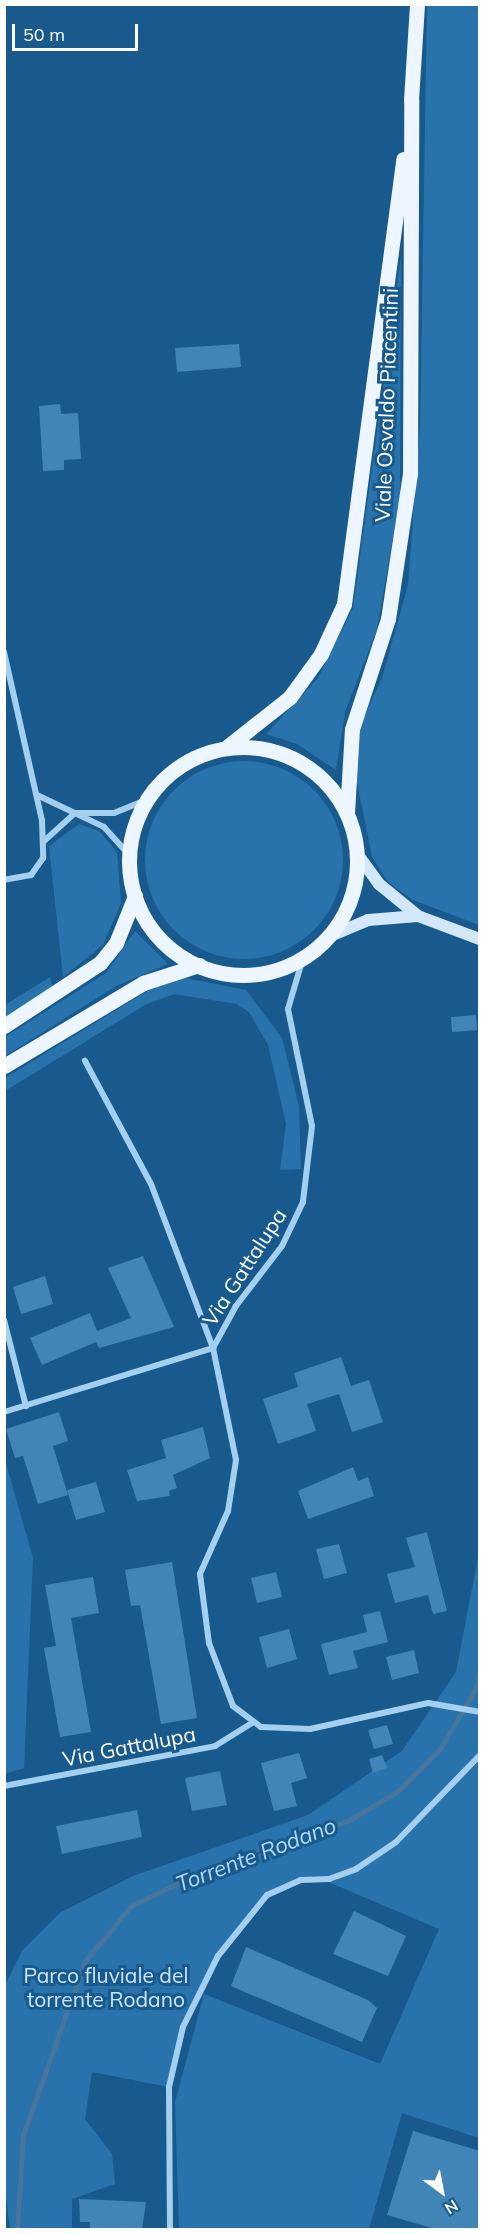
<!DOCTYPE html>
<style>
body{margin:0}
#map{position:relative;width:484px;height:2234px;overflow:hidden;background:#185a8e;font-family:Mulish,sans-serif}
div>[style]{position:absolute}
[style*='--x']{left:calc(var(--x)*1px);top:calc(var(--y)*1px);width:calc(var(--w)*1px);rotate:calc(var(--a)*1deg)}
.green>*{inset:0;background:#2873ab}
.round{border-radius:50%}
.stream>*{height:5px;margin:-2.5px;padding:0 2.5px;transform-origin:2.5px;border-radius:2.5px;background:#47759b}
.building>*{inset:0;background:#4184b7}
.street>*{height:6px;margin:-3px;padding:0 3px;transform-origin:3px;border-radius:3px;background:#a5cfef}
.secondary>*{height:12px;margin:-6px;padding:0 6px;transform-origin:6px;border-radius:6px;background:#d2e8fa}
.primary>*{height:15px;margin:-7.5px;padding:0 7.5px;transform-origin:7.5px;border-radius:7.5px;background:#edf6ff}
.primary>.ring{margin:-7.5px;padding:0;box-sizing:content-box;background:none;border:15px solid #edf6ff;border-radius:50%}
span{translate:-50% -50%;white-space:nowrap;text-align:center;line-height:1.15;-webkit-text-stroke:6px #185a8e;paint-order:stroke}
.street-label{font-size:21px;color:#fff}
.park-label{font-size:21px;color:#cbe6fb}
.water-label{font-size:22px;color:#b1d9f6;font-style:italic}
.frame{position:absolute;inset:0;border:6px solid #fff;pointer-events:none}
.north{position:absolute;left:412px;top:2162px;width:60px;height:60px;-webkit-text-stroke:4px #185a8e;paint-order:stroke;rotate:148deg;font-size:16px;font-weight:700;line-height:24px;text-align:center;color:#fff}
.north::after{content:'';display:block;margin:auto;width:21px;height:27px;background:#fff;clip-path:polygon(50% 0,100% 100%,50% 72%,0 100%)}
.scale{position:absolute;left:12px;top:24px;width:126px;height:27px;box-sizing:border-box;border:3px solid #fff;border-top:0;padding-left:8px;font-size:18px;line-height:21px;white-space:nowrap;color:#fff;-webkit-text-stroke:4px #185a8e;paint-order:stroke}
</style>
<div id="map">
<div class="green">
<div style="clip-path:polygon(427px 5px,479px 5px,479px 925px,413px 900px,388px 882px,372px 857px,355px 773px,361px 723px,382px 678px,408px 585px,420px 426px)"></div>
<div style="clip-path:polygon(401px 256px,400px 497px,377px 629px,345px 712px,336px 770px,297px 744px,266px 734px,318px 678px,353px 608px)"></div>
<div class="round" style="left:145px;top:761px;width:198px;height:198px"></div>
<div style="clip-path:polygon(79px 824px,99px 831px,117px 852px,121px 903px,103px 945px,63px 977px,49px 846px)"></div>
<div style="clip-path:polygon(135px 931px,168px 964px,116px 986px,5px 1056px,5px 1037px,106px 973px)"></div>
<div style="clip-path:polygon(50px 977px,53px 990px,5px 1019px,5px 1005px)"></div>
<div style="clip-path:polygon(185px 978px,246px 990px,282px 1038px,299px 1106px,301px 1169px,280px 1170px,286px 1124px,268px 1045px,249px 1012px,237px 1004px,174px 994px,145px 1005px,5px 1091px,5px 1078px,159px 984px)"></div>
<div style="clip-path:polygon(5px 1460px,33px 1558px,24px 1768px,5px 1774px)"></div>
<div style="clip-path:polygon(479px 1552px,479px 2138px,402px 2113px,369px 2229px,179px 2229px,175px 2102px,204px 1994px,380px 2064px,439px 1929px,314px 1876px,257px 1904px,230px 1938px,183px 2027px,169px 2087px,92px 2072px,85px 2119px,112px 2154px,115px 2184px,72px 2199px,72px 2229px,10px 2229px,5px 2190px,5px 1985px,22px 1951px,61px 1912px,133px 1876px,308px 1815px,402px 1751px,456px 1672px)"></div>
</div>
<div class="stream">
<div style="--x:17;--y:2230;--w:95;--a:-86.4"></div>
<div style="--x:23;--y:2135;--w:185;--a:-70.4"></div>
<div style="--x:85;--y:1961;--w:72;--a:-50.1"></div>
<div style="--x:131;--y:1906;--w:93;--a:-26"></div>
<div style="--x:215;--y:1865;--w:81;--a:-15.8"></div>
<div style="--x:293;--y:1843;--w:63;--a:-22.5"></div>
<div style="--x:351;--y:1819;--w:55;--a:-30.8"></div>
<div style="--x:398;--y:1791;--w:59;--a:-45"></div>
<div style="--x:440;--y:1749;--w:73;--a:-59.6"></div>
<div style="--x:477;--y:1686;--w:17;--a:-80"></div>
</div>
<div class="building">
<div style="clip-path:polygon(239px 344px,241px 367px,177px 372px,175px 348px)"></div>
<div style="clip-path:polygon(60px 404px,61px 414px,78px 413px,81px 459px,64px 460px,64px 470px,43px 471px,39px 406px)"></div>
<div style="clip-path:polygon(476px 1015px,477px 1030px,452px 1032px,451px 1017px)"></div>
<div style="clip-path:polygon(143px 1256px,174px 1327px,99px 1348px,96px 1342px,42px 1365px,30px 1338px,90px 1313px,97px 1331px,131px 1318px,108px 1268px)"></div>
<div style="clip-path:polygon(45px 1276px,53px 1304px,21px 1314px,13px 1287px)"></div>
<div style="clip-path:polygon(341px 1357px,351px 1386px,369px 1380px,383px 1422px,352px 1432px,339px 1394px,307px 1404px,316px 1431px,278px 1444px,263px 1399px,298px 1387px,294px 1373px)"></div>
<div style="clip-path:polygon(59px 1412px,68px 1441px,53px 1446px,68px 1495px,38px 1504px,23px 1456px,15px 1458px,6px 1429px)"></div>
<div style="clip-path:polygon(203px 1427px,210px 1458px,173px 1475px,177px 1488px,169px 1491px,170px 1496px,137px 1501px,127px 1470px,166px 1458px,161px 1440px)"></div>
<div style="clip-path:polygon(353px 1467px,358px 1481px,368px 1477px,374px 1496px,308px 1519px,298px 1491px)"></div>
<div style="clip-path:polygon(96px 1482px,105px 1512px,76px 1520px,67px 1490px)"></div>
<div style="clip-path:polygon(427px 1532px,447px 1611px,433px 1614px,428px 1595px,395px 1603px,387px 1574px,415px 1567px,406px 1538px)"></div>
<div style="clip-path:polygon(339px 1544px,347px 1573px,324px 1579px,316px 1549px)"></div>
<div style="clip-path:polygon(172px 1562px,197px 1718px,161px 1724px,140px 1605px,131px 1606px,125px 1570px)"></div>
<div style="clip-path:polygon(276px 1572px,282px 1597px,257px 1603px,251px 1578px)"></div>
<div style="clip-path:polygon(93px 1577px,99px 1613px,71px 1618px,91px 1732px,60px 1737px,44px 1648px,56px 1646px,45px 1585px)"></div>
<div style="clip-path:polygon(380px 1611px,388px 1642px,353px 1651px,358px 1668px,329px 1675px,321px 1644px,367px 1632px,363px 1615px)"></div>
<div style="clip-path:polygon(289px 1629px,297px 1659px,267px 1668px,259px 1637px)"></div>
<div style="clip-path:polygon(414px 1650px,419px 1673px,392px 1680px,386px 1657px)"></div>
<div style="clip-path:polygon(387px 1725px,393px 1744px,374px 1749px,368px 1730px)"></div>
<div style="clip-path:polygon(299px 1753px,307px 1778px,291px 1783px,297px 1806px,274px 1811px,261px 1763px)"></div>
<div style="clip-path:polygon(382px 1755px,387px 1768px,373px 1773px,369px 1759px)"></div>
<div style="clip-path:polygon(220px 1771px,227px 1805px,192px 1811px,185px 1778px)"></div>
<div style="clip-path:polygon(137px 1810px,142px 1837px,62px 1854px,56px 1826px)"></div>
<div style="clip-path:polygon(354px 1911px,406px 1936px,388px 1976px,333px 1954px)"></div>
<div style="clip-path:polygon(246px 1947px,368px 2000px,377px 2008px,362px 2042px,231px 1986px)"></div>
<div style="clip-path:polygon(413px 2131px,480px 2151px,480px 2229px,435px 2229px,387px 2215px)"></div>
<div style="clip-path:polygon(79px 2199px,146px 2202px,142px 2229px,90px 2229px,90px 2222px,80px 2222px)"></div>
</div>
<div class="street">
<div style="--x:4;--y:652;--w:173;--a:77.3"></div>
<div style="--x:42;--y:821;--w:37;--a:88"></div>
<div style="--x:43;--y:858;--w:21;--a:125"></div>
<div style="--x:31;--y:875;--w:27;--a:170"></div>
<div style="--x:37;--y:795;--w:74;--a:25.5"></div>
<div style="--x:104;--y:827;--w:38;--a:48"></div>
<div style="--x:43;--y:842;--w:43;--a:-42.2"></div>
<div style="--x:75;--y:813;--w:39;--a:0"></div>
<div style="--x:114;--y:813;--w:35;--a:-22"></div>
<div style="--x:303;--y:958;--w:53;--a:106.4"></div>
<div style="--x:288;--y:1009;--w:119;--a:78.4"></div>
<div style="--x:312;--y:1126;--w:77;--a:96.8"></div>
<div style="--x:303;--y:1202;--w:49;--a:115.5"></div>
<div style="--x:282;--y:1246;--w:76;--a:127.5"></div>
<div style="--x:236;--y:1306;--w:48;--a:118.7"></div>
<div style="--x:213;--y:1348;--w:114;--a:78.4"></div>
<div style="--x:236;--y:1460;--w:52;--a:98.9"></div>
<div style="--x:228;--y:1511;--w:69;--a:114"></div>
<div style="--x:200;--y:1574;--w:70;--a:82.6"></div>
<div style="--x:209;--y:1643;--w:67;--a:69.1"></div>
<div style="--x:233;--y:1706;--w:35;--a:37"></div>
<div style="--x:261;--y:1727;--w:49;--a:2.3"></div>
<div style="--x:310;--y:1729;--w:121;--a:-12.4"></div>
<div style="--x:428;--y:1703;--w:53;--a:9.8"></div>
<div style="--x:4;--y:1320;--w:89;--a:75.7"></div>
<div style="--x:4;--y:1412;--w:219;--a:-17"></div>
<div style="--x:213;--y:1348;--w:175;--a:-110.7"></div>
<div style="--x:151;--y:1184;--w:140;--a:-118.2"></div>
<div style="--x:4;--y:1786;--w:215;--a:-10.7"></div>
<div style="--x:215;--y:1746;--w:44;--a:-31.9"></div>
<div style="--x:170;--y:2230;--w:143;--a:-90.4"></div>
<div style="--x:169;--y:2087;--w:62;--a:-76.9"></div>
<div style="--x:183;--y:2027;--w:79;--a:-63.8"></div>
<div style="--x:218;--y:1956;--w:78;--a:-51.2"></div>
<div style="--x:267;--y:1895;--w:37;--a:-24"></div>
<div style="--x:301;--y:1880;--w:28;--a:-2"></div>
<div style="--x:329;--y:1879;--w:29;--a:-20"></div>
<div style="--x:356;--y:1869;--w:48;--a:-34"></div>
<div style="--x:396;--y:1842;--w:121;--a:-46"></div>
</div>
<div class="secondary">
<div style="--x:358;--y:855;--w:36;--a:54"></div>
<div style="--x:379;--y:884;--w:50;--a:39.4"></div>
<div style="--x:418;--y:916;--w:66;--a:20.4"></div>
<div style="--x:328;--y:937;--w:43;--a:-23"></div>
<div style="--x:368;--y:920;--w:50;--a:-4.6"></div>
</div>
<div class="primary">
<div style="--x:227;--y:747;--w:80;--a:-38.4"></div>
<div style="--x:290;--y:697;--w:53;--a:-54.2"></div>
<div style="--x:321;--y:654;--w:55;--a:-65.3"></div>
<div style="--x:344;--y:604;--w:449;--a:-82.4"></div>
<div class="ring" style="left:129px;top:747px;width:213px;height:213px"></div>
<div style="--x:347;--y:813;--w:84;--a:-86.6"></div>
<div style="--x:352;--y:729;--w:116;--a:-71.9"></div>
<div style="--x:388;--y:619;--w:148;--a:-81.4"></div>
<div style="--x:410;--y:473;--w:373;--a:-89.8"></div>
<div style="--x:411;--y:100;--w:96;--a:-86.4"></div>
<div style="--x:4;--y:1026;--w:115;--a:-33.3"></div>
<div style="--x:100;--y:963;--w:26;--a:-51"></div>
<div style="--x:116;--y:943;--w:51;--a:-68"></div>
<div style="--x:4;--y:1066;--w:162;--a:-30.8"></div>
<div style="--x:143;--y:983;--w:59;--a:-17.8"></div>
</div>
<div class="street-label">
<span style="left:386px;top:405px;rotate:-88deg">Viale Osvaldo Piacentini</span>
<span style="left:244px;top:1267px;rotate:-57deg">Via Gattalupa</span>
<span style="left:129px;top:1746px;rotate:-11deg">Via Gattalupa</span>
</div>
<div class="park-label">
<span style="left:106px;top:1987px">Parco fluviale del<br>torrente Rodano</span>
</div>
<div class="water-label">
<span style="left:256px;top:1855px;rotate:-21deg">Torrente Rodano</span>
</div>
<div class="frame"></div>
<div class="north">N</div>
<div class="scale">50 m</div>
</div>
